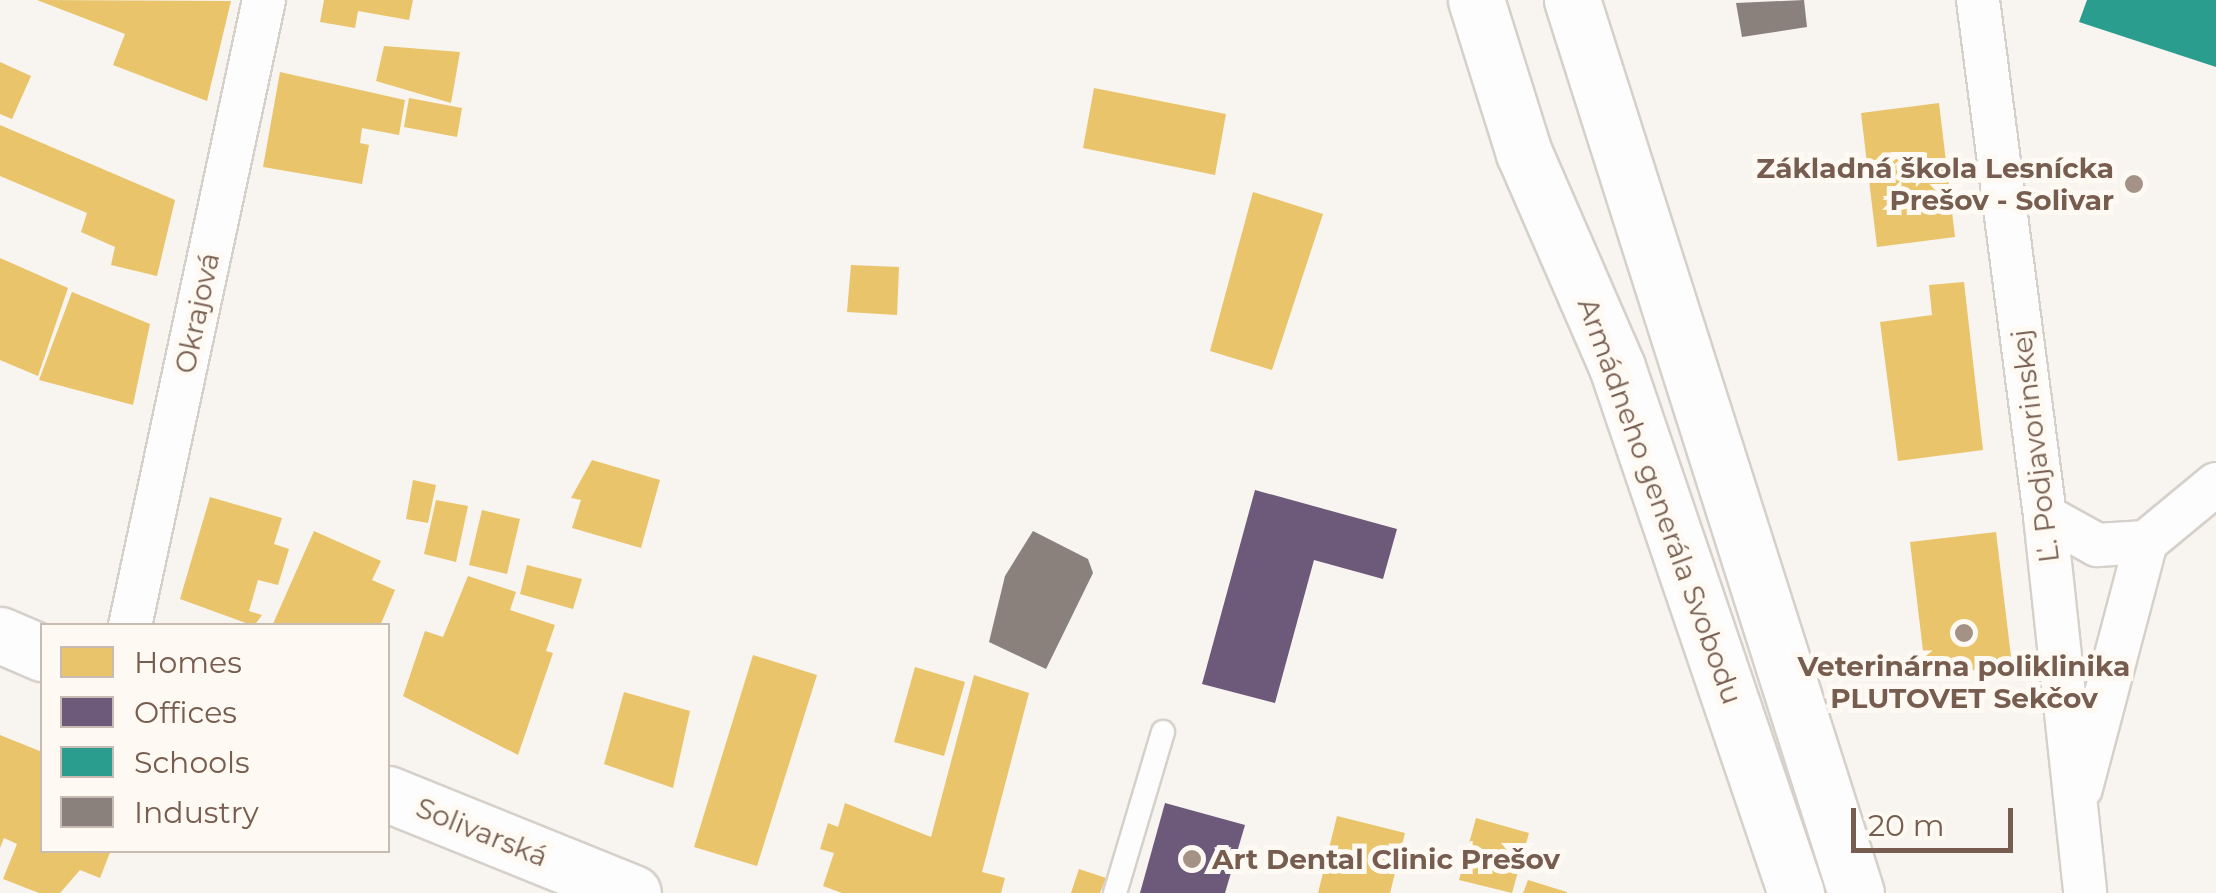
<!DOCTYPE html>
<meta charset="utf-8">
<style>
body{margin:0}
#map{position:relative;width:2216px;height:893px;overflow:hidden;background:#f8f4f0;font-family:Montserrat,sans-serif}
div>[style]{position:absolute}
[style*='--x']{left:calc(var(--x)*1px);top:calc(var(--y)*1px);width:calc(var(--w)*1px);rotate:calc(var(--a)*1deg)}
.homes>*{inset:0;background:#e9c46a}
.offices>*{inset:0;background:#6d597a}
.schools>*{inset:0;background:#2a9d8f}
.industry>*{inset:0;background:#8a817c}
.roads{filter:drop-shadow(2px 0 #d6d0ca) drop-shadow(-2px 0 #d6d0ca) drop-shadow(0 2px #d6d0ca) drop-shadow(0 -2px #d6d0ca)}
.service>*{height:22px;margin:-11px;padding:0 11px;transform-origin:11px;border-radius:11px;background:#fefdfd}
.minor>*{height:42px;margin:-21px;padding:0 21px;transform-origin:21px;border-radius:21px;background:#fefdfd}
.tertiary>*{height:55px;margin:-27.5px;padding:0 27.5px;transform-origin:27.5px;border-radius:27.5px;background:#fefdfd}
.dots>*{width:28px;height:28px;translate:-50% -50%;box-sizing:border-box;border:5px solid #fef9f2;border-radius:50%}
span{translate:-50% -50%;white-space:nowrap;text-align:center;line-height:1.15;-webkit-text-stroke:10px #fef9f2;paint-order:stroke}
.poi-label{font-size:28px;color:#765d4f;font-weight:700}
.right{translate:-100% -50%;text-align:right}
.left{translate:0 -50%;text-align:left}
.street-label{font-size:28px;color:#765d4f}
.legend{position:absolute;left:40px;top:623px;width:350px;height:230px;box-sizing:border-box;background:#fef9f2;border:2px solid #c8bbb1;margin:0;padding:12px 18px;list-style:none;font-size:30px;color:#765d4f}
.legend li{display:flex;align-items:center;gap:20px;height:50px}
.legend b{width:50px;border:2px solid #c8bbb1}
.scale{position:absolute;left:1851px;top:808px;width:162px;height:45px;box-sizing:border-box;border:5px solid #765d4f;border-top:0;padding-left:12px;font-size:30px;line-height:35px;white-space:nowrap;color:#765d4f;-webkit-text-stroke:8px #fef9f2;paint-order:stroke}
</style>
<div id="map">
<div class="homes">
<div style="clip-path:polygon(37px 0,231px 1px,207px 101px,113px 65px,125px 34px)"></div>
<div style="clip-path:polygon(324px 0,413px 0,409px 20px,358px 11px,355px 28px,320px 22px)"></div>
<div style="clip-path:polygon(384px 46px,460px 52px,451px 103px,376px 81px)"></div>
<div style="clip-path:polygon(0 62px,31px 76px,12px 119px,0 114px)"></div>
<div style="clip-path:polygon(280px 72px,405px 100px,399px 135px,362px 128px,360px 143px,369px 145px,362px 184px,263px 167px)"></div>
<div style="clip-path:polygon(1094px 88px,1226px 114px,1215px 175px,1083px 148px)"></div>
<div style="clip-path:polygon(409px 98px,462px 108px,457px 137px,404px 127px)"></div>
<div style="clip-path:polygon(1939px 103px,1955px 237px,1877px 247px,1861px 113px)"></div>
<div style="clip-path:polygon(0 125px,175px 200px,157px 276px,111px 265px,115px 247px,81px 232px,87px 213px,0 176px)"></div>
<div style="clip-path:polygon(1253px 192px,1323px 214px,1272px 370px,1210px 351px)"></div>
<div style="clip-path:polygon(0 258px,68px 288px,38px 376px,0 360px)"></div>
<div style="clip-path:polygon(851px 265px,899px 267px,897px 315px,847px 312px)"></div>
<div style="clip-path:polygon(1964px 282px,1983px 450px,1898px 461px,1880px 322px,1932px 315px,1929px 285px)"></div>
<div style="clip-path:polygon(72px 292px,150px 324px,133px 405px,39px 380px)"></div>
<div style="clip-path:polygon(592px 460px,660px 480px,641px 548px,572px 528px,581px 500px,571px 498px)"></div>
<div style="clip-path:polygon(413px 480px,436px 485px,428px 523px,406px 519px)"></div>
<div style="clip-path:polygon(210px 497px,282px 518px,274px 544px,289px 549px,278px 585px,258px 580px,249px 611px,262px 615px,254px 626px,180px 599px)"></div>
<div style="clip-path:polygon(436px 500px,468px 506px,456px 562px,424px 554px)"></div>
<div style="clip-path:polygon(482px 510px,520px 519px,507px 574px,469px 565px)"></div>
<div style="clip-path:polygon(314px 531px,381px 561px,372px 580px,395px 590px,380px 626px,272px 626px)"></div>
<div style="clip-path:polygon(1996px 532px,2012px 665px,1926px 676px,1910px 542px)"></div>
<div style="clip-path:polygon(527px 565px,582px 579px,573px 609px,520px 594px)"></div>
<div style="clip-path:polygon(468px 576px,516px 592px,510px 610px,555px 625px,546px 651px,553px 653px,518px 755px,403px 696px,425px 631px,443px 637px)"></div>
<div style="clip-path:polygon(753px 655px,817px 675px,757px 866px,694px 847px)"></div>
<div style="clip-path:polygon(915px 667px,965px 682px,944px 756px,894px 742px)"></div>
<div style="clip-path:polygon(974px 675px,1029px 693px,982px 872px,1005px 878px,1001px 893px,842px 893px,823px 886px,834px 853px,820px 849px,828px 823px,838px 827px,845px 803px,931px 837px)"></div>
<div style="clip-path:polygon(624px 692px,690px 711px,673px 788px,604px 764px)"></div>
<div style="clip-path:polygon(0 735px,42px 752px,42px 850px,111px 850px,100px 878px,80px 870px,60px 893px,39px 893px,3px 879px,17px 844px,4px 838px,0 848px)"></div>
<div style="clip-path:polygon(1337px 816px,1405px 833px,1390px 893px,1318px 893px)"></div>
<div style="clip-path:polygon(1476px 818px,1529px 833px,1512px 893px,1459px 880px)"></div>
<div style="clip-path:polygon(1079px 869px,1106px 878px,1100px 893px,1071px 893px)"></div>
<div style="clip-path:polygon(1528px 880px,1567px 892px,1567px 893px,1523px 893px)"></div>
</div>
<div class="offices">
<div style="clip-path:polygon(1255px 490px,1397px 529px,1383px 579px,1314px 560px,1275px 703px,1202px 684px)"></div>
<div style="clip-path:polygon(1165px 803px,1245px 825px,1225px 893px,1140px 893px)"></div>
</div>
<div class="schools">
<div style="clip-path:polygon(2087px 0,2216px 0,2216px 67px,2079px 22px)"></div>
</div>
<div class="industry">
<div style="clip-path:polygon(1804px 0,1807px 27px,1742px 37px,1736px 3px)"></div>
<div style="clip-path:polygon(1033px 531px,1088px 559px,1093px 573px,1046px 669px,989px 642px,1005px 576px)"></div>
</div>
<div class="roads">
<div class="service">
<div style="--x:1115;--y:893;--w:168;--a:-73.4"></div>
</div>
<div class="minor">
<div style="--x:1978;--y:0;--w:520;--a:82.6"></div>
<div style="--x:2045;--y:516;--w:379;--a:83.9"></div>
<div style="--x:2045;--y:516;--w:60;--a:29.1"></div>
<div style="--x:2097;--y:545;--w:49;--a:-3.5"></div>
<div style="--x:2146;--y:542;--w:91;--a:-39.6"></div>
<div style="--x:130;--y:626;--w:640;--a:-77.92"></div>
<div style="--x:2081;--y:788;--w:254;--a:-75.2"></div>
</div>
<div class="tertiary">
<div style="--x:1476;--y:0;--w:160;--a:72.6"></div>
<div style="--x:1524;--y:153;--w:233;--a:66.5"></div>
<div style="--x:1617;--y:367;--w:556;--a:71.21"></div>
<div style="--x:1572;--y:0;--w:937;--a:72.36"></div>
<div style="--x:0;--y:635;--w:46;--a:23.2"></div>
<div style="--x:388;--y:794;--w:264;--a:22"></div>
</div>
</div>
<div class="dots">
<div style="left:2134px;top:184px;background:#a49287"></div>
<div style="left:1964px;top:633px;background:#a49287"></div>
<div style="left:1192px;top:859px;background:#a49287"></div>
</div>
<div class="poi-label">
<span class="right" style="left:2114px;top:184px">Základná škola Lesnícka<br>Prešov - Solivar</span>
<span style="left:1964px;top:682px">Veterinárna poliklinika<br>PLUTOVET Sekčov</span>
<span class="left" style="left:1212px;top:859px">Art Dental Clinic Prešov</span>
</div>
<div class="street-label">
<span style="left:197px;top:313px;rotate:-78deg">Okrajová</span>
<span style="left:2035px;top:446px;rotate:-97deg">Ľ. Podjavorinskej</span>
<span style="left:1660px;top:501px;rotate:70deg">Armádneho generála Svobodu</span>
<span style="left:482px;top:832px;rotate:22deg">Solivarská</span>
</div>
<ul class="legend">
<li><b style="height:28px;background:#e9c46a"></b>Homes</li>
<li><b style="height:28px;background:#6d597a"></b>Offices</li>
<li><b style="height:28px;background:#2a9d8f"></b>Schools</li>
<li><b style="height:28px;background:#8a817c"></b>Industry</li>
</ul>
<div class="scale">20 m</div>
</div>
